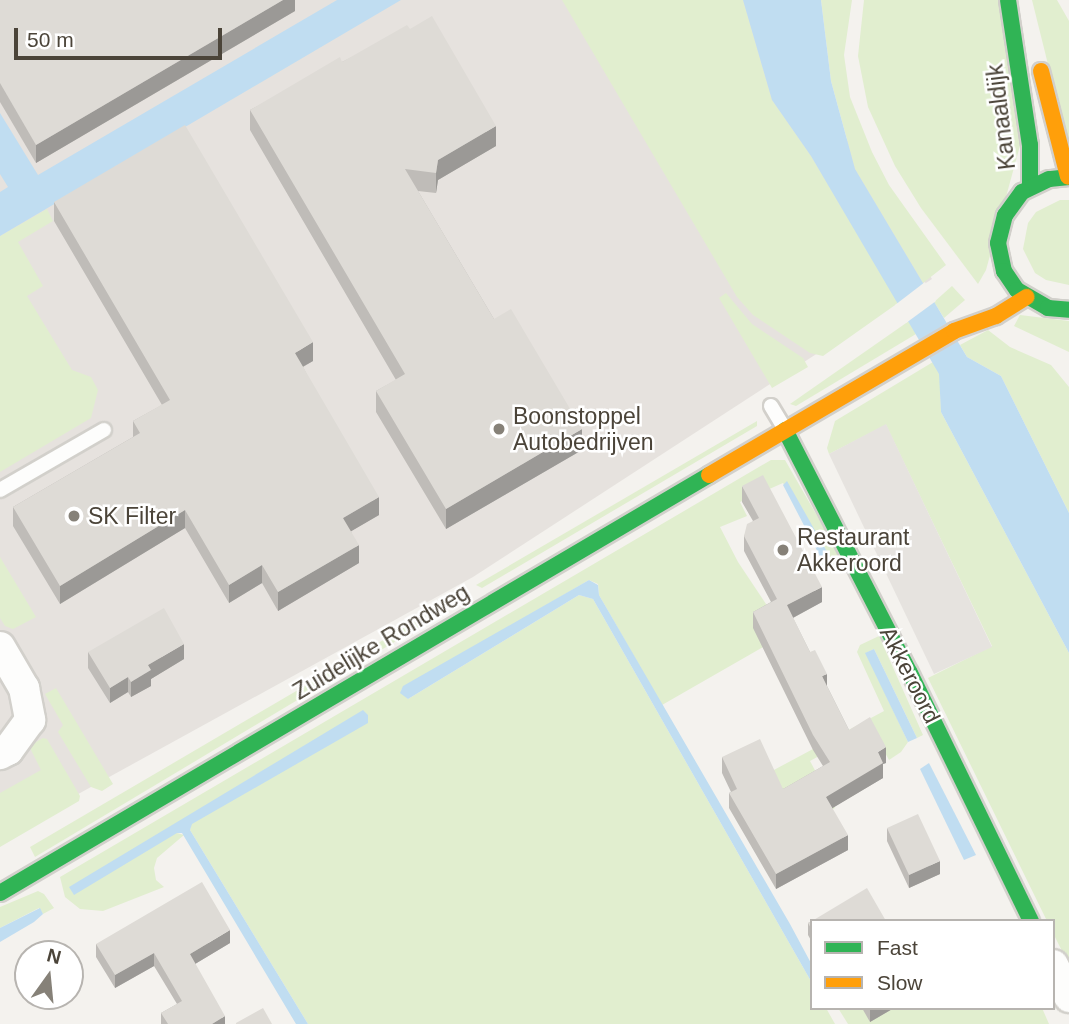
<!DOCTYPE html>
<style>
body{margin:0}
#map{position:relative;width:1069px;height:1024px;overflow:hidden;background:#f4f2ee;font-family:Arial,sans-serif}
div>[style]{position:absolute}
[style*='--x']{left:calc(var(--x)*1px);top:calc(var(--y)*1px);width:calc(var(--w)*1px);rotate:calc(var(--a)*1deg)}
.industrial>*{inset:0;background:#e6e2de}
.green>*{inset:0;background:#e1eecf}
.parking>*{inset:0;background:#e6e3df}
.water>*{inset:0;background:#c0ddf1}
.pier>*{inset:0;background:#f4f2ee}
.roads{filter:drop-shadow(2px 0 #d2d0cb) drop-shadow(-2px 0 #d2d0cb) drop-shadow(0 2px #d2d0cb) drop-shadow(0 -2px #d2d0cb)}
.lane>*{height:14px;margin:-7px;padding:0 7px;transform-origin:7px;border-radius:7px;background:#fdfdfc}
.street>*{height:30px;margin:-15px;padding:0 15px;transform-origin:15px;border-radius:15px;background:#fdfdfc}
.fast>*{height:16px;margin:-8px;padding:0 8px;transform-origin:8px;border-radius:8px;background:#30b455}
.slow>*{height:16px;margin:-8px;padding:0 8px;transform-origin:8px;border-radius:8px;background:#ff9f0a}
.wall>*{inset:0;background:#bfbcb8}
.shaded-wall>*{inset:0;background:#9b9996}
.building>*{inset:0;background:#dedbd6}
.dots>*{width:19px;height:19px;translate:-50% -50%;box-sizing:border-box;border:4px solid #fff;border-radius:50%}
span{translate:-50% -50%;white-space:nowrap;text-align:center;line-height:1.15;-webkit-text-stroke:5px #fff;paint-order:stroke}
.street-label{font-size:23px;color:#4b4439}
.poi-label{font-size:23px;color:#4b4439}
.left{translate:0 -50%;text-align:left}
.legend{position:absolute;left:810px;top:919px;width:245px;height:91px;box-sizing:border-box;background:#fff;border:2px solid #b7b4b0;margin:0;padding:9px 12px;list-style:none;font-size:21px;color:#4b4439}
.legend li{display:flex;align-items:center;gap:14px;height:35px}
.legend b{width:35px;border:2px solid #b7b4b0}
.north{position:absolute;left:14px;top:940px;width:70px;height:70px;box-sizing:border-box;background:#fff;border:2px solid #b7b4b0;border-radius:50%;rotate:15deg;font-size:19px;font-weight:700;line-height:28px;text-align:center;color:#4b4439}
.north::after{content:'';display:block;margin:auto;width:24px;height:32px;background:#868178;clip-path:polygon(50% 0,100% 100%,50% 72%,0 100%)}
.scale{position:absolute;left:14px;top:28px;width:208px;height:32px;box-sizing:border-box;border:4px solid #4b4439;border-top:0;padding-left:9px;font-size:21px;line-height:24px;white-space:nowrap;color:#4b4439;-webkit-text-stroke:5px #fff;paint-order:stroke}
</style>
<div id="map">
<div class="industrial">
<div style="clip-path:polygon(0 0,762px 0,932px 279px,473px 577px,0 837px)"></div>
</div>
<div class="green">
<div style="clip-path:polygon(562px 0,743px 0,772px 100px,811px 156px,898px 303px,823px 356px,810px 353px,753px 315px,737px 297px)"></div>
<div style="clip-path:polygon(821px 0,852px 0,844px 55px,850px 97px,872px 152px,889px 185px,946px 265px,923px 283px,855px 169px,831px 81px)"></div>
<div style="clip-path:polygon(864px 0,999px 0,1021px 142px,986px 270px,978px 284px,921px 208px,895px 166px,868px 107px,858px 56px)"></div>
<div style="clip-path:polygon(1032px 0,1057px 0,1069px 21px,1069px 149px)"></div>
<div style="clip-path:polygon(1060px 200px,1069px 200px,1069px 285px,1046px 280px,1035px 273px,1023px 249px,1028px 223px,1036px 212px)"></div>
<div style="clip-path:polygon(47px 209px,53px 221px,18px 242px,43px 286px,27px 296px,72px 370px,91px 377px,98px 390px,91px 418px,0 472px,0 236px)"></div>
<div style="clip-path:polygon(952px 286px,965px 300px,944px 318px,934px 302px)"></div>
<div style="clip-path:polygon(726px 293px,752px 324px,803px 358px,808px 367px,772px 388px,719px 298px)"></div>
<div style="clip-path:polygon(1020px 315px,1069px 321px,1069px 352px,1014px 326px)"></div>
<div style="clip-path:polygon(909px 321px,916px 334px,796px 406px,790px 404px)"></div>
<div style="clip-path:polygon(988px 330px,1010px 347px,1051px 365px,1069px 387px,1069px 513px,1001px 376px,967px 357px,960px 345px)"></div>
<div style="clip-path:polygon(933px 362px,940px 374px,941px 412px,1069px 653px,1069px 965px,1053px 933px,1053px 921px,1047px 921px,928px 678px,992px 646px,886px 425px,829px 454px,827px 448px,835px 421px)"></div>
<div style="clip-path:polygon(757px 421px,757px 426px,482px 588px,476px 585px)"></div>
<div style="clip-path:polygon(771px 460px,785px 460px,843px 561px,820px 573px,823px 562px,830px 557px,783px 483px,740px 502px,747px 516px,720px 527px,738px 562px,786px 634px,662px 705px,599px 595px,598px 584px,589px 580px,401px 690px,408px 699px,579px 595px,593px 599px,812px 983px,812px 1008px,826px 1008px,835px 1024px,308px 1024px,190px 830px,191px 824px,368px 715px,177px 833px,184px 835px,157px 858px,154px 868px,156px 880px,164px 887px,103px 911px,80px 909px,65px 897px,60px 877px)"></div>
<div style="clip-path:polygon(0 557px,36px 617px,13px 629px,5px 626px,0 618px)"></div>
<div style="clip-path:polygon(426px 615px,423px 625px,35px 857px,30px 847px)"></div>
<div style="clip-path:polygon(879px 636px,923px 735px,917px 738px,874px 649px,866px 653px,908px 742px,901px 752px,889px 760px,871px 727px,810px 761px,835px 808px,813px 819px,784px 798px,772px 771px,884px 711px,857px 652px,860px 645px)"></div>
<div style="clip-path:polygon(56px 688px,113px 784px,102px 791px,91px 787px,58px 732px,63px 725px,45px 694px)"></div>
<div style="clip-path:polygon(43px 738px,47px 739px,80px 796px,79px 801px,0 847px,0 793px,41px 770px,29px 746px)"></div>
<div style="clip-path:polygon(38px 891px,44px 894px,54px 908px,43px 914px,39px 908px,0 928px,0 907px)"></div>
<div style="clip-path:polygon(838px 1008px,1042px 1008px,1049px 1024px,848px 1024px)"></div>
</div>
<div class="parking">
<div style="clip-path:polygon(886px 424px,992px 647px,934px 674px,829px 454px)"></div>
</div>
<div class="water">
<div style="clip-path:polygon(337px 0,401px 0,0 236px,0 192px,8px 187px,0 174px,0 113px,38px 175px)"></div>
<div style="clip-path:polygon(743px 0,821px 0,831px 81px,855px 169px,967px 357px,1001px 376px,1069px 513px,1069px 653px,941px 412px,939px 374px,811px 156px,772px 100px)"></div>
<div style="clip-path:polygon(787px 481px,830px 557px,823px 562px,783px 485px)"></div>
<div style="clip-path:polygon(589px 580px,598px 585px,599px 595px,790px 924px,812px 965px,812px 983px,593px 599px,579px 595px,408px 699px,400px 693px,403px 686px)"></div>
<div style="clip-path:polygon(874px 649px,917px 738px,908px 742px,865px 653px)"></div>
<div style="clip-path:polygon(363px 710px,368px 715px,368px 723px,192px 824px,190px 830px,308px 1024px,296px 1024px,182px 833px,177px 833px,74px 895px,69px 887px)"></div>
<div style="clip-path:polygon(929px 763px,976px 855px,964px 860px,920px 769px)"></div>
<div style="clip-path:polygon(40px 908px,43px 914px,34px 922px,0 942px,0 928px)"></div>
</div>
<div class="pier">
<div style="clip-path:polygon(925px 282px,936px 301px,906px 323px,895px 305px)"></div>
</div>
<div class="roads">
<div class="lane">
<div style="--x:771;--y:406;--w:27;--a:59"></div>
<div style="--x:0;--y:490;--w:120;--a:-30"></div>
</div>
<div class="street">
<div style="--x:0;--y:647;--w:48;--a:59.7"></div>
<div style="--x:24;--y:688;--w:33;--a:79"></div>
<div style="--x:30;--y:720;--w:37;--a:126"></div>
<div style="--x:8;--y:750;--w:9;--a:153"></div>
<div style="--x:1053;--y:965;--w:36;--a:63"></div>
</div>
<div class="fast">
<div style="--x:1008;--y:0;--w:147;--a:81.4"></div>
<div style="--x:1030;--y:145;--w:42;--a:90"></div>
<div style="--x:1069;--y:177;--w:20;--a:174"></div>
<div style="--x:1049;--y:179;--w:30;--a:154"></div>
<div style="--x:1022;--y:192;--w:29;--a:126"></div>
<div style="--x:1005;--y:215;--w:29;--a:104"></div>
<div style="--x:998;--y:243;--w:29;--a:78"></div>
<div style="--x:1004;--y:271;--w:23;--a:56"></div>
<div style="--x:1017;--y:290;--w:36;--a:30"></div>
<div style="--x:1048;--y:308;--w:21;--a:5"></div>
<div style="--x:785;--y:430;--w:273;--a:62.8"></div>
<div style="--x:910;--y:673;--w:276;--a:64"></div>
<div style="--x:0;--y:893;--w:823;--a:-30.52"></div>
</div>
<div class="slow">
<div style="--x:1041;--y:71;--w:109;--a:75.7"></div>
<div style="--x:709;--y:475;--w:284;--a:-30.4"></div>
<div style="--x:954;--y:331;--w:45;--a:-19.7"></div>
<div style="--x:996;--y:316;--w:36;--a:-32"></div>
</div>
</div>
<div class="wall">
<div style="clip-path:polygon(0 0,295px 0,295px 11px,36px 163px,0 102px)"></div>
<div style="clip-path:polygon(410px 29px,496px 146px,438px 180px,436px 193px,418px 191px,494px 319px,582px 450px,446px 529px,376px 412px,376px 391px,396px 380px,250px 130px,250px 110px,342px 62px)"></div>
<div style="clip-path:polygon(54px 202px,313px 361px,303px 367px,379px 515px,351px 531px,359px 563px,278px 611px,262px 583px,229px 603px,185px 528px,60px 604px,13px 526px,13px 507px,133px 437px,133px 421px,162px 405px,54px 221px)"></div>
<div style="clip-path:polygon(742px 486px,822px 602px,793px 618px,849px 730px,886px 763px,883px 764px,883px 778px,832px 808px,848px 850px,776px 889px,729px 808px,729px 793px,731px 792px,722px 773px,722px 757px,783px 789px,823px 766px,813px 750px,753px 628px,753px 612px,771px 602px,744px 551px,744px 536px,753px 521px,742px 502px)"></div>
<div style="clip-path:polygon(88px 652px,184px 659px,151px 679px,151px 686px,131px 697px,128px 692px,110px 703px,88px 668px)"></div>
<div style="clip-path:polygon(887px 828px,940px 874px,909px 888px,887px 841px)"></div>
<div style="clip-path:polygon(812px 921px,812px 942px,808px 935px,808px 923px)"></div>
<div style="clip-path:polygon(230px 943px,195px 964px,225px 1024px,161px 1024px,161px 1013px,177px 1004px,154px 966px,115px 988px,96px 957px,96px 944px)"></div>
<div style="clip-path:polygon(862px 1008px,894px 1008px,870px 1022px)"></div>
</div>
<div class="shaded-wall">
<div style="clip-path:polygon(283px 0,295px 0,295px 11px,36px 163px,36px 145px)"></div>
<div style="clip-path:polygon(496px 126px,496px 146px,438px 180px,436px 193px,436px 173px,438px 160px)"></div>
<div style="clip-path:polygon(313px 342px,313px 361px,295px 371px,295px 353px)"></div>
<div style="clip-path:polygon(582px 429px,582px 450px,446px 529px,446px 509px)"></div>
<div style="clip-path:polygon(379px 497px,379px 515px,343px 536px,343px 518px)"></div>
<div style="clip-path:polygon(185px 510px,185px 528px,60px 604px,60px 586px)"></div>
<div style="clip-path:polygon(359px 545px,359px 563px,278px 611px,278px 592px)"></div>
<div style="clip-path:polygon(262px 565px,262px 583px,229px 603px,229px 585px)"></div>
<div style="clip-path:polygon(822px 587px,822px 602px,787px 621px,787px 605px)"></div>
<div style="clip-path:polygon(184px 644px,184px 659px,151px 679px,151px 686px,131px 697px,131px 682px,148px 665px)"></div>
<div style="clip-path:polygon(827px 674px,827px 689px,822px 676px)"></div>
<div style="clip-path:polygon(128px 677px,128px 692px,110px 703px,110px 688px)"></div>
<div style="clip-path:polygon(886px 747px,886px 763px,883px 764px,883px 778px,826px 812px,826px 797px,878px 752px)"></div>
<div style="clip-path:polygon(848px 835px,848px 850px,776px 889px,776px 874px)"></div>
<div style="clip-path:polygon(940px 861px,940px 874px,909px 888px,909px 875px)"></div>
<div style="clip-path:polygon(230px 930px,230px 943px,190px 967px,190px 954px)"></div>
<div style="clip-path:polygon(154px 953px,154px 966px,115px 988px,115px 975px)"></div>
<div style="clip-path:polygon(873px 1008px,894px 1008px,870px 1022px,870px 1010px)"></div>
<div style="clip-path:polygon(225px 1016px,225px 1024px,212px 1024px)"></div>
</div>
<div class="building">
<div style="clip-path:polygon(0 0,283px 0,36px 145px,0 83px)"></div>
<div style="clip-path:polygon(432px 16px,496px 126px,438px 160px,436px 173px,405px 169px,494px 319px,511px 309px,582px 429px,446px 509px,376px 391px,405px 374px,250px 110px,340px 57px,342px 62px,407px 25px,410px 29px)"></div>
<div style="clip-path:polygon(185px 125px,313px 342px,295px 353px,379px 497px,343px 518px,359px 545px,278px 592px,262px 565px,229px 585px,185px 510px,60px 586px,13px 507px,140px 433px,133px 421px,170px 400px,54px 202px)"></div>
<div style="clip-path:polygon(763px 475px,822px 587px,787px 605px,810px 652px,815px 650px,827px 674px,822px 676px,849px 730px,870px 717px,886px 747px,878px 752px,883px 763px,826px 797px,848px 835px,776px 874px,729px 793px,737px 789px,722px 757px,760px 739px,783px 789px,830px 762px,813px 735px,753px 612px,777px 599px,744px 536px,747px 524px,759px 518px,742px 486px)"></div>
<div style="clip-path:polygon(164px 608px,184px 644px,148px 665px,151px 670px,131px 682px,128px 677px,110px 688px,88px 652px)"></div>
<div style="clip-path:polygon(918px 814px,940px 861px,909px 875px,887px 828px)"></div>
<div style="clip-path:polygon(202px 882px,230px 930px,190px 954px,225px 1016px,212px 1024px,168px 1024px,161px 1013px,182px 1001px,154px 953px,115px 975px,96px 944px)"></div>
<div style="clip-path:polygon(867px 888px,886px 921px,812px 921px)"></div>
<div style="clip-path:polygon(812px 921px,812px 930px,808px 923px)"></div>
<div style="clip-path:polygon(263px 1008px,272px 1024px,236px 1024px,236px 1023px)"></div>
</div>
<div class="dots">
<div style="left:499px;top:429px;background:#868178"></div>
<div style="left:74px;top:516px;background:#868178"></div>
<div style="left:783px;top:550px;background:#868178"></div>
</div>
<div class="street-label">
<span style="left:1001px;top:117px;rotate:-97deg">Kanaaldijk</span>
<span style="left:381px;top:642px;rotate:-31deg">Zuidelijke Rondweg</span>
<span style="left:910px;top:675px;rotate:63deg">Akkeroord</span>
</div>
<div class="poi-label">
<span class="left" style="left:513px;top:429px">Boonstoppel<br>Autobedrijven</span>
<span class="left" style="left:88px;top:516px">SK Filter</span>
<span class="left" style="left:797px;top:550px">Restaurant<br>Akkeroord</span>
</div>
<ul class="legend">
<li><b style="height:9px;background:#30b455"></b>Fast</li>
<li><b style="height:9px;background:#ff9f0a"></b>Slow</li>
</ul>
<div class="north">N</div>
<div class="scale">50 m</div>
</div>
